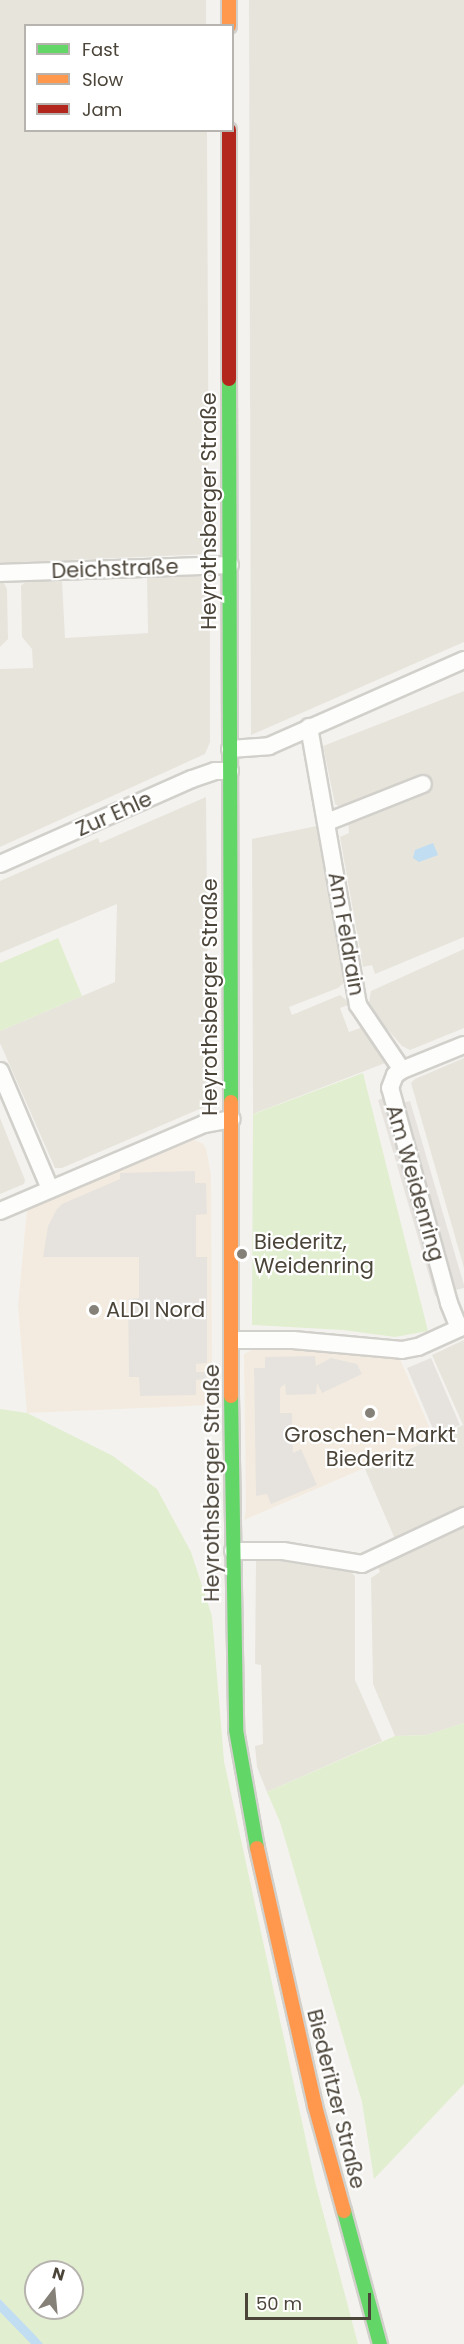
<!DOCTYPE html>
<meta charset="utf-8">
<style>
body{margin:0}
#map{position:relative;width:464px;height:2344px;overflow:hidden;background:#f4f2ee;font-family:Poppins,sans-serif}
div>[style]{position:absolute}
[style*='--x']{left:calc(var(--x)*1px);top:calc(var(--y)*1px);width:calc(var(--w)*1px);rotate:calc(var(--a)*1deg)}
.residential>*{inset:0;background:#e7e4dc}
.commercial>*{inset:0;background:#f3ebdf}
.green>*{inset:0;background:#e1eecf}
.parking>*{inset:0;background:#e6e3df}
.water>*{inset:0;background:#c0ddf1}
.roads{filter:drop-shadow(2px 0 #d2d0cb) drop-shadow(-2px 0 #d2d0cb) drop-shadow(0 2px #d2d0cb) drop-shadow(0 -2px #d2d0cb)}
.street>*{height:16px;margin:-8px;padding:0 8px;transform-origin:8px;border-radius:8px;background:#fdfdfc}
.fast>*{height:14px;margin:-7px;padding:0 7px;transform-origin:7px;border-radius:7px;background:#63d668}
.slow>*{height:14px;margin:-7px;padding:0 7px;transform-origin:7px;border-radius:7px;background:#ff974d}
.jam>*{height:14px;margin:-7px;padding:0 7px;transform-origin:7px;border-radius:7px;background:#b3261e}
.dots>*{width:16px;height:16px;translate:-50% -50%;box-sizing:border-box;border:3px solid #fff;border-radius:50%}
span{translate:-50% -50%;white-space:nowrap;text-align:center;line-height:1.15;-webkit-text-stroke:4.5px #fff;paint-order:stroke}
.street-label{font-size:21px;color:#4b4439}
.poi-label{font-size:21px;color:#4b4439}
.left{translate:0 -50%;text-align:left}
.legend{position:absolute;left:24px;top:24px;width:210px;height:108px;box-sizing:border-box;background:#fff;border:2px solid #b7b4b0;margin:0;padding:8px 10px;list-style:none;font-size:18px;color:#4b4439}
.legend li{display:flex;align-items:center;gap:12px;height:30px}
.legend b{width:30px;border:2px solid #b7b4b0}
.north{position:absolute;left:24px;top:2260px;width:60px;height:60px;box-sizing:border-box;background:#fff;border:2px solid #b7b4b0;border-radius:50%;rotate:16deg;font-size:16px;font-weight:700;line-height:24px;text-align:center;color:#4b4439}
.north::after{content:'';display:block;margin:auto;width:21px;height:27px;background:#868178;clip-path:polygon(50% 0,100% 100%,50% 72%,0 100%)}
.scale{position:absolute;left:245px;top:2293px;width:126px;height:27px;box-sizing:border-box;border:3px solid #4b4439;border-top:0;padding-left:8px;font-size:18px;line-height:21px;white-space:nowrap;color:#4b4439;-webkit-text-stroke:4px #fff;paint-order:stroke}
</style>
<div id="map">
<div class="residential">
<div style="clip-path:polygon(0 0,206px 0,206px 25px,26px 26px,26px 130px,207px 131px,209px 554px,0 563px)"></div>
<div style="clip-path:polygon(249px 0,464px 0,464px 642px,251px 735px)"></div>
<div style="clip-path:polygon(201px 576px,210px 579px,210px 742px,205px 754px,0 847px,0 669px,33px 668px,32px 649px,22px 637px,21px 586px,25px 582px,62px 581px,65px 638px,148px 633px,147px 578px)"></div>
<div style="clip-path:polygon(0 583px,4px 583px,7px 589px,8px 639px,0 647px)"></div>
<div style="clip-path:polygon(464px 691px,464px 937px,375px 974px,372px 965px,363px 967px,340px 837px,349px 833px,348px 822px,422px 791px,432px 790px,425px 775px,418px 781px,346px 809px,340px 807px,335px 804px,323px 746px)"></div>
<div style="clip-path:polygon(206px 797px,209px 1105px,62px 1168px,55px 1168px,0 1043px,0 1031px,115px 982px,117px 904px,0 953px,0 881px,98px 838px,100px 843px)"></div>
<div style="clip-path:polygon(322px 825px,347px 980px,338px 988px,289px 1007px,292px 1015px,340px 995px,351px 1004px,340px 1008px,349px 1032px,363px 1027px,388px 1062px,253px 1114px,252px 839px)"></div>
<div style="clip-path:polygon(464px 949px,464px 1028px,410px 1050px,402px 1046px,375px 1015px,369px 1002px,371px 991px)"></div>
<div style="clip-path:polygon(464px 1058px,464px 1268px,411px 1083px,415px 1079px)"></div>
<div style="clip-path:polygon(0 1118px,25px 1180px,24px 1184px,0 1194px)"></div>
<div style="clip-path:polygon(464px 1340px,464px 1507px,395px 1539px,365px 1469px,463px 1425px,432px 1355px)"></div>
<div style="clip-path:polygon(464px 1525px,464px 1723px,427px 1735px,395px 1736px,373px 1684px,371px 1578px,380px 1572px,377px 1565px)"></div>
<div style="clip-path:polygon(295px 1559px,346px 1567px,355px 1576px,355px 1680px,382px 1741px,267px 1792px,257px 1767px,255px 1746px,263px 1744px,261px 1665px,255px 1664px,256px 1561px)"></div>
</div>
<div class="commercial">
<div style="clip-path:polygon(194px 1140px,202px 1143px,206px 1148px,211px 1175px,212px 1363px,207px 1364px,207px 1372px,208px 1376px,212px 1376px,212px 1405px,27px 1413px,18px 1306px,27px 1210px)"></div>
<div style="clip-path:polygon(255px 1348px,295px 1348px,400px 1359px,434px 1438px,244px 1520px,246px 1510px,244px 1354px)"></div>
</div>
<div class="green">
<div style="clip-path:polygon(58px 938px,82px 996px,0 1031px,0 963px)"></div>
<div style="clip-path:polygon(363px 1073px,428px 1331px,395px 1337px,343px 1330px,252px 1325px,253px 1114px)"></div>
<div style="clip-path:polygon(evenodd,0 1409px,27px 1413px,113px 1456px,157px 1489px,191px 1552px,212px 1616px,224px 1761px,315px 2182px,358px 2344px,43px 2344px,0 2299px,0 1409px,36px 2272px,72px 2272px,72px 2308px,36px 2308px,36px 2272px)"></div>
<div style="clip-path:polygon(464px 1723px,464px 2084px,374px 2179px,362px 2102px,280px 1822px,267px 1792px,395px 1736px,427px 1735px)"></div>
<div style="clip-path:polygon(0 2312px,28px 2340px,31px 2344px,0 2344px)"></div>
</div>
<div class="parking">
<div style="clip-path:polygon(384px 1098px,440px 1294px,435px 1296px,378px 1100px)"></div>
<div style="clip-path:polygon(410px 1101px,464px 1285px,464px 1288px,452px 1291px,398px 1104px)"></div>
<div style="clip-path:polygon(195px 1171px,195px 1183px,206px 1183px,207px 1214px,196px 1215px,196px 1257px,207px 1257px,207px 1363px,196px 1364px,196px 1372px,207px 1372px,207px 1379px,196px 1380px,196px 1395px,140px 1396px,139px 1377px,129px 1377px,128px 1299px,139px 1298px,139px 1257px,43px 1257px,48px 1226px,57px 1209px,62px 1204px,120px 1179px,120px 1173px)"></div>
<div style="clip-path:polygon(315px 1356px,316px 1366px,331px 1358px,357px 1364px,362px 1374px,322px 1393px,317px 1383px,316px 1394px,286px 1395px,285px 1384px,280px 1388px,280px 1413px,292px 1413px,293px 1453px,301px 1449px,317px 1485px,271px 1504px,267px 1494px,256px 1496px,254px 1368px,265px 1368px,265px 1357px)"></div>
<div style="clip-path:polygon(431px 1358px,460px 1425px,436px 1436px,407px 1368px)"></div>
</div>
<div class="water">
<div style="clip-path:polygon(433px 843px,438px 855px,419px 862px,413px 858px,415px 850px)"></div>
<div style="clip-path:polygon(0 2299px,34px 2334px,43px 2344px,31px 2344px,0 2312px)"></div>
</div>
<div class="roads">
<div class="street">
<div style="--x:0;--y:573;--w:230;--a:-2"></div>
<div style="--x:309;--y:727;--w:282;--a:80"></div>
<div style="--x:358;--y:1005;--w:78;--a:55.9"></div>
<div style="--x:230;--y:749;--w:39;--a:-4"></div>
<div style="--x:269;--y:746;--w:213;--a:-23.8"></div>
<div style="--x:327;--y:822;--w:103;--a:-21.6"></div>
<div style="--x:0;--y:864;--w:210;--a:-23.9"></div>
<div style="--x:192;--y:779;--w:24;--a:-19"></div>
<div style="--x:215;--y:771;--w:15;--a:0"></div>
<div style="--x:0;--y:1071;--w:128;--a:67"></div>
<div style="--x:0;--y:1211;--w:222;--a:-23.1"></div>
<div style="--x:204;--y:1124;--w:28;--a:-10"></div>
<div style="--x:459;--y:1328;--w:27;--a:-112"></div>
<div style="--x:449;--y:1303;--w:223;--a:-105.3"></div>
<div style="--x:390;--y:1088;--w:14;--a:-69"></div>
<div style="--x:395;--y:1075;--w:9;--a:-36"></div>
<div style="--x:402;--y:1070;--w:67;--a:-22"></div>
<div style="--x:232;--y:1340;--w:61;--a:0"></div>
<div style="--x:293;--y:1340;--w:109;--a:5.2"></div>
<div style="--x:402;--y:1350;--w:16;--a:-11"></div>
<div style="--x:418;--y:1347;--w:51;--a:-24.5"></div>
<div style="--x:233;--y:1551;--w:50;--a:0"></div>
<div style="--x:283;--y:1551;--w:80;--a:9.3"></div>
<div style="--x:362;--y:1564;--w:113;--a:-25.2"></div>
</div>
<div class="fast">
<div style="--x:229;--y:379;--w:723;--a:89.84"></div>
<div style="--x:231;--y:1396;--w:334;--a:89.1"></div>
<div style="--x:236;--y:1730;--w:120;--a:79.9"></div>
<div style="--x:344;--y:2211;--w:138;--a:74.9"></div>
</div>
<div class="slow">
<div style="--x:229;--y:0;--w:26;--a:90"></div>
<div style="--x:231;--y:1102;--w:294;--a:90"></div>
<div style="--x:257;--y:1848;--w:264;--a:77.3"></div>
<div style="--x:315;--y:2106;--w:109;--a:74.6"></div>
</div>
<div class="jam">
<div style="--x:229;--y:130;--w:249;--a:90"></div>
</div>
</div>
<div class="dots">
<div style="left:242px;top:1254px;background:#868178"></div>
<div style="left:94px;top:1310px;background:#868178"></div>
<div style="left:370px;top:1413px;background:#868178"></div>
</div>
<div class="street-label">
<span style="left:209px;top:511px;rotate:-90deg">Heyrothsberger Straße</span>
<span style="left:115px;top:569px;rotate:-2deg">Deichstraße</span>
<span style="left:114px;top:814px;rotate:-24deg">Zur Ehle</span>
<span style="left:346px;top:934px;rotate:80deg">Am Feldrain</span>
<span style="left:210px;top:997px;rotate:-90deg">Heyrothsberger Straße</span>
<span style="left:415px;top:1183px;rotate:74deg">Am Weidenring</span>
<span style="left:212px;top:1483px;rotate:-90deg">Heyrothsberger Straße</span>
<span style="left:336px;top:2099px;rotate:76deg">Biederitzer Straße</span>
</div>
<div class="poi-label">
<span class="left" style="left:254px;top:1254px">Biederitz,<br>Weidenring</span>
<span class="left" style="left:106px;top:1310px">ALDI Nord</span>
<span style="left:370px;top:1447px">Groschen-Markt<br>Biederitz</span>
</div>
<ul class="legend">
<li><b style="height:8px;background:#63d668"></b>Fast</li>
<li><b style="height:8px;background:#ff974d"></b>Slow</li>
<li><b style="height:8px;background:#b3261e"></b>Jam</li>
</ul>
<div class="north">N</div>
<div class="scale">50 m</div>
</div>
